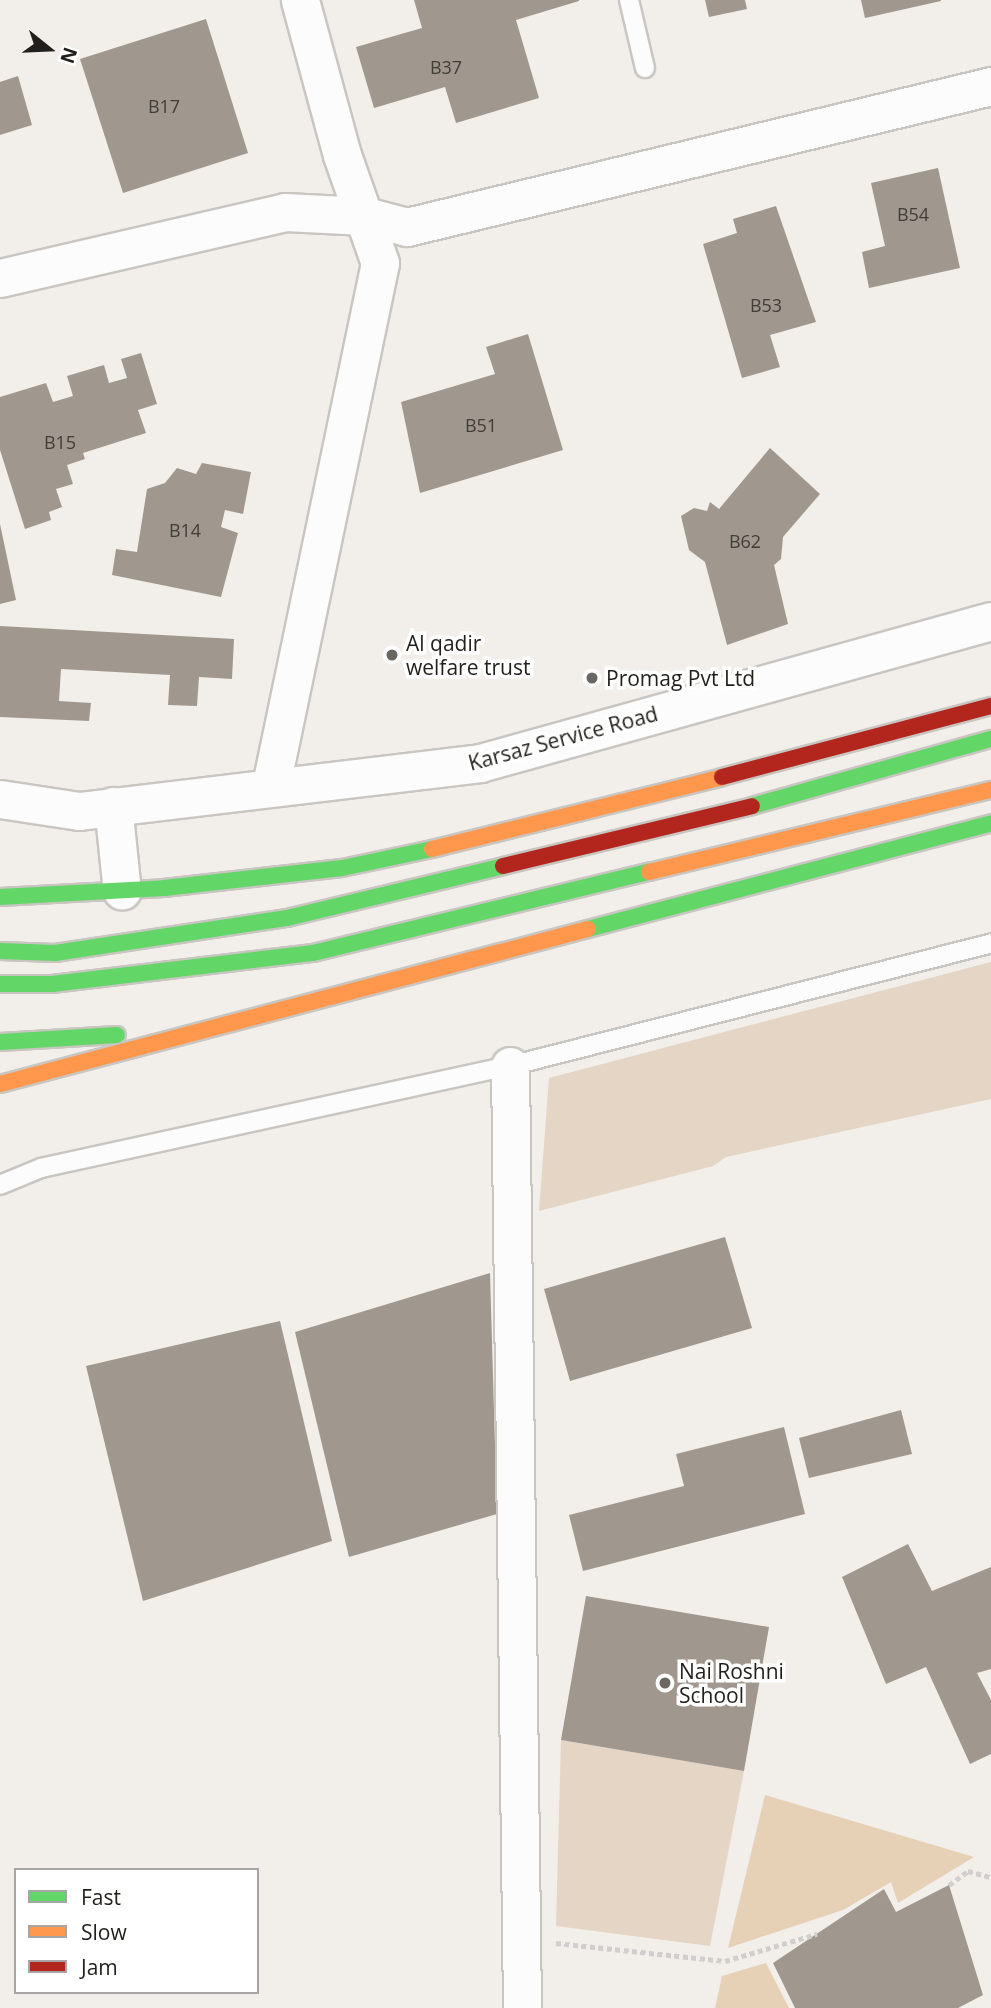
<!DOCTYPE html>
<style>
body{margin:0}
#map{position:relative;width:991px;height:2008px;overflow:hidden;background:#f2eee9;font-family:"Open Sans",sans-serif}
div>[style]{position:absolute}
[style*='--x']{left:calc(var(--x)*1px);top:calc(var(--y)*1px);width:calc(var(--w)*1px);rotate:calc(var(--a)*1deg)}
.green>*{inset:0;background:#e4d5c4}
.forest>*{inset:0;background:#e6d0b6}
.building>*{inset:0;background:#a0988e}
.path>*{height:4.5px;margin-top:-2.25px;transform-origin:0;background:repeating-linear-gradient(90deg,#d0cfcd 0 5px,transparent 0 8.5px)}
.roads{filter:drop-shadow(2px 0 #c9c6c2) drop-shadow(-2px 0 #c9c6c2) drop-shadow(0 2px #c9c6c2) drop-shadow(0 -2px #c9c6c2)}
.lane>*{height:18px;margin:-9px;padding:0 9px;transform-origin:9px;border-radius:9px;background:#fdfcfc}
.street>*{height:37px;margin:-18.5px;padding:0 18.5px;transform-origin:18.5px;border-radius:18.5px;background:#fdfcfc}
.fast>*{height:16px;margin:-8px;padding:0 8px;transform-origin:8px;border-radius:8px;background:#63d668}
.slow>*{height:16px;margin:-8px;padding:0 8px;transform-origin:8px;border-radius:8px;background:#ff974d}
.jam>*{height:16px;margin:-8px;padding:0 8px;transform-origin:8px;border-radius:8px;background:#b3261e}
.dots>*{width:19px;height:19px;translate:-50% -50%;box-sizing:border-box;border:4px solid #fff;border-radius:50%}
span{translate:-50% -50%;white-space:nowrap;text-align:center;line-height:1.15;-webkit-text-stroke:7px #fff;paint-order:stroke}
.number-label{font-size:18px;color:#413d38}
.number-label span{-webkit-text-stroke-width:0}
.poi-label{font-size:21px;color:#211f1b}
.left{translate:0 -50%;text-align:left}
.street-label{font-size:21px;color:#211f1b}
.legend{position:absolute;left:14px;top:1868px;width:245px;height:126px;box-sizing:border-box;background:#fff;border:2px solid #a6a5a4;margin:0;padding:9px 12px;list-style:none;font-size:21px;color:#211f1b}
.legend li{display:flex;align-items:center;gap:14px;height:35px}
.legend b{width:35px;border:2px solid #a6a5a4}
.north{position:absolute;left:14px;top:14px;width:70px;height:70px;-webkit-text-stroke:5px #fff;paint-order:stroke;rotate:108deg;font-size:19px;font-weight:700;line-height:28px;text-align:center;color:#211f1b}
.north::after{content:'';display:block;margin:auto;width:24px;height:32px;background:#211f1b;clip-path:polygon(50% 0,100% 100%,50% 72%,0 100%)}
</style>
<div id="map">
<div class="green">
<div style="clip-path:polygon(991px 962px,991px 1099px,726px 1157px,713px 1166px,539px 1211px,549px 1078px)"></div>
<div style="clip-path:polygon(561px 1740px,744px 1771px,710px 1946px,556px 1926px)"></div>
</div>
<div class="forest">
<div style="clip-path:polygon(765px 1795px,974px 1857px,898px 1903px,891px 1882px,843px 1910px,728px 1948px)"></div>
<div style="clip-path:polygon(766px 1963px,789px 2008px,715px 2008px,722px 1976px)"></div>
</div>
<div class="building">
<div style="clip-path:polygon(414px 0,579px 0,579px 1px,516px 20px,539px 98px,456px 123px,445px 87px,374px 108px,356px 47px,422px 28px)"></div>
<div style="clip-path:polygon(705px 0,745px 0,747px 9px,709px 17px)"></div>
<div style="clip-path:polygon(861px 0,941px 0,941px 1px,865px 18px)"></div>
<div style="clip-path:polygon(206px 19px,248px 153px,123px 193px,80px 59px)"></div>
<div style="clip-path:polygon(18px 76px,32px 125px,0 135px,0 82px)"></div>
<div style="clip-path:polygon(938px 168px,960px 268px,869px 288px,862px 252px,885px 246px,871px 183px)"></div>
<div style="clip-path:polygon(776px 206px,816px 322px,770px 335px,780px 367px,742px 378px,703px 244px,737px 233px,733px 219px)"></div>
<div style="clip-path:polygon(528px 334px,563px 450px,420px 493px,401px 402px,495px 374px,486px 347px)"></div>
<div style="clip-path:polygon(141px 353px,157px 404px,138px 410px,146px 433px,83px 453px,85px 459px,67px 465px,73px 484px,56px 489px,62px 507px,49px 512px,51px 520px,25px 529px,0 450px,0 397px,46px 383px,53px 402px,73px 396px,67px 376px,104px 365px,109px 383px,127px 378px,121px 359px)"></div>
<div style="clip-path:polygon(770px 448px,820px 494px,783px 537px,781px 559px,774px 565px,788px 624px,727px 645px,705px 562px,689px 550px,681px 516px,694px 508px,707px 511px,710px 502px,719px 509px)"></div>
<div style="clip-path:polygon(202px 463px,251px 472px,243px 514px,225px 510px,221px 527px,238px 533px,221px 597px,112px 575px,116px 549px,137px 552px,147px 489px,165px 483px,177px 468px,196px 474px)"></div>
<div style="clip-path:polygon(0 524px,16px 600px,0 604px)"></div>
<div style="clip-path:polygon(0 626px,234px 639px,232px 679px,199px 677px,197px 706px,168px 705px,170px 675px,61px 669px,59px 701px,91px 703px,89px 721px,0 717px)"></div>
<div style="clip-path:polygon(725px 1237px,752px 1328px,570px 1381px,544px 1289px)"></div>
<div style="clip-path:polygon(490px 1273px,497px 1514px,349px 1557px,295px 1332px)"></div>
<div style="clip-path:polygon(280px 1321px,332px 1541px,143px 1601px,86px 1366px)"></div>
<div style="clip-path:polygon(901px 1410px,912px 1454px,809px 1478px,799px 1438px)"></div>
<div style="clip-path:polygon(784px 1427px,805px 1514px,583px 1571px,569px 1515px,684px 1486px,676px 1454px)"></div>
<div style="clip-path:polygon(908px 1544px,932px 1591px,991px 1567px,991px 1669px,977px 1673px,991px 1700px,991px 1754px,970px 1764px,926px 1667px,886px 1684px,842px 1577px)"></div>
<div style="clip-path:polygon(586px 1596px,769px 1627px,744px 1771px,561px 1740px)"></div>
<div style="clip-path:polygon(949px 1885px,983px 1995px,958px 2008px,795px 2008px,773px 1963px,884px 1889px,896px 1912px)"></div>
</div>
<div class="path">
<div style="--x:949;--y:1885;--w:24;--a:-36"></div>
<div style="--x:968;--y:1871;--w:24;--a:15"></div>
<div style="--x:556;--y:1943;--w:170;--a:6.1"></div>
<div style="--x:725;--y:1961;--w:96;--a:-16.4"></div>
</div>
<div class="roads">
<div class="lane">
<div style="--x:629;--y:0;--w:70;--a:76.8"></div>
<div style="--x:0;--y:1185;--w:44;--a:-22.5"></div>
<div style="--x:41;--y:1168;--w:480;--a:-12.3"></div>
<div style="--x:510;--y:1066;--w:496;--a:-14.3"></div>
</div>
<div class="street">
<div style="--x:0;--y:278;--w:293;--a:-13"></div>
<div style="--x:285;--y:212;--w:80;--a:2.9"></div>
<div style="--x:365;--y:216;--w:43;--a:14.7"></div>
<div style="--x:407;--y:227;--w:601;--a:-13.57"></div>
<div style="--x:271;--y:785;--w:533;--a:-78.21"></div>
<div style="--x:380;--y:263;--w:114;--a:-109.4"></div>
<div style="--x:342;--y:155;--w:161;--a:-105.2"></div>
<div style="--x:0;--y:799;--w:80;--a:8.6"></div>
<div style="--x:79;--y:811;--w:404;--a:-6.8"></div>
<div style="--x:480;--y:763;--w:530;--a:-15.53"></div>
<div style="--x:113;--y:806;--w:85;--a:84"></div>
<div style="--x:510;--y:1066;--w:942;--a:89.27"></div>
</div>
<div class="fast">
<div style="--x:752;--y:806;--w:248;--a:-15.7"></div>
<div style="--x:0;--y:897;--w:164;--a:-3.1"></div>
<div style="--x:164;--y:888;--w:179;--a:-6.4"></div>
<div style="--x:342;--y:868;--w:92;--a:-11.9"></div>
<div style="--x:588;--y:929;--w:417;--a:-14.7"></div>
<div style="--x:0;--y:951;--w:55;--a:2.1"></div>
<div style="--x:55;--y:953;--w:235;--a:-8.6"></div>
<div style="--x:287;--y:918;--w:222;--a:-13.5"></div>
<div style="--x:0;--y:984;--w:52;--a:0"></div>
<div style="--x:52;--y:984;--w:263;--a:-6.8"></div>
<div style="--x:313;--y:953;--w:346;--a:-13.6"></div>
<div style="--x:0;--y:1042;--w:117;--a:-3.4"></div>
</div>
<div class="slow">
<div style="--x:432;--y:849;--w:299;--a:-13.9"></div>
<div style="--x:649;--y:872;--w:352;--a:-13.5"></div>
<div style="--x:0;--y:1084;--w:608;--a:-14.77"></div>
</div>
<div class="jam">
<div style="--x:722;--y:777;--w:278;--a:-14.8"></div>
<div style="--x:503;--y:866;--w:256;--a:-13.5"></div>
</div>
</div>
<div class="dots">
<div style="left:392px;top:655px;background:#6a6763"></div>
<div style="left:592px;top:678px;background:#6a6763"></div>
<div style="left:665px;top:1683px;background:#6a6763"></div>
</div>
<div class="number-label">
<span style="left:446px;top:67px">B37</span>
<span style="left:164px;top:106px">B17</span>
<span style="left:913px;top:214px">B54</span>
<span style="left:766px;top:305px">B53</span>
<span style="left:481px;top:425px">B51</span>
<span style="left:60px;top:442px">B15</span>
<span style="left:185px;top:530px">B14</span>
<span style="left:745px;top:541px">B62</span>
</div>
<div class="poi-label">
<span class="left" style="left:406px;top:655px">Al qadir<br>welfare trust</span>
<span class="left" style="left:606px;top:678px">Promag Pvt Ltd</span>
<span class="left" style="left:679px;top:1683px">Nai Roshni<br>School</span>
</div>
<div class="street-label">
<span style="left:563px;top:738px;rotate:-15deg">Karsaz Service Road</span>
</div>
<ul class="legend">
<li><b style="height:9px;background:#63d668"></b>Fast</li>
<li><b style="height:9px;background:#ff974d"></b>Slow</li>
<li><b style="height:9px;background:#b3261e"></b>Jam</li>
</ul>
<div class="north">N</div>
</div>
